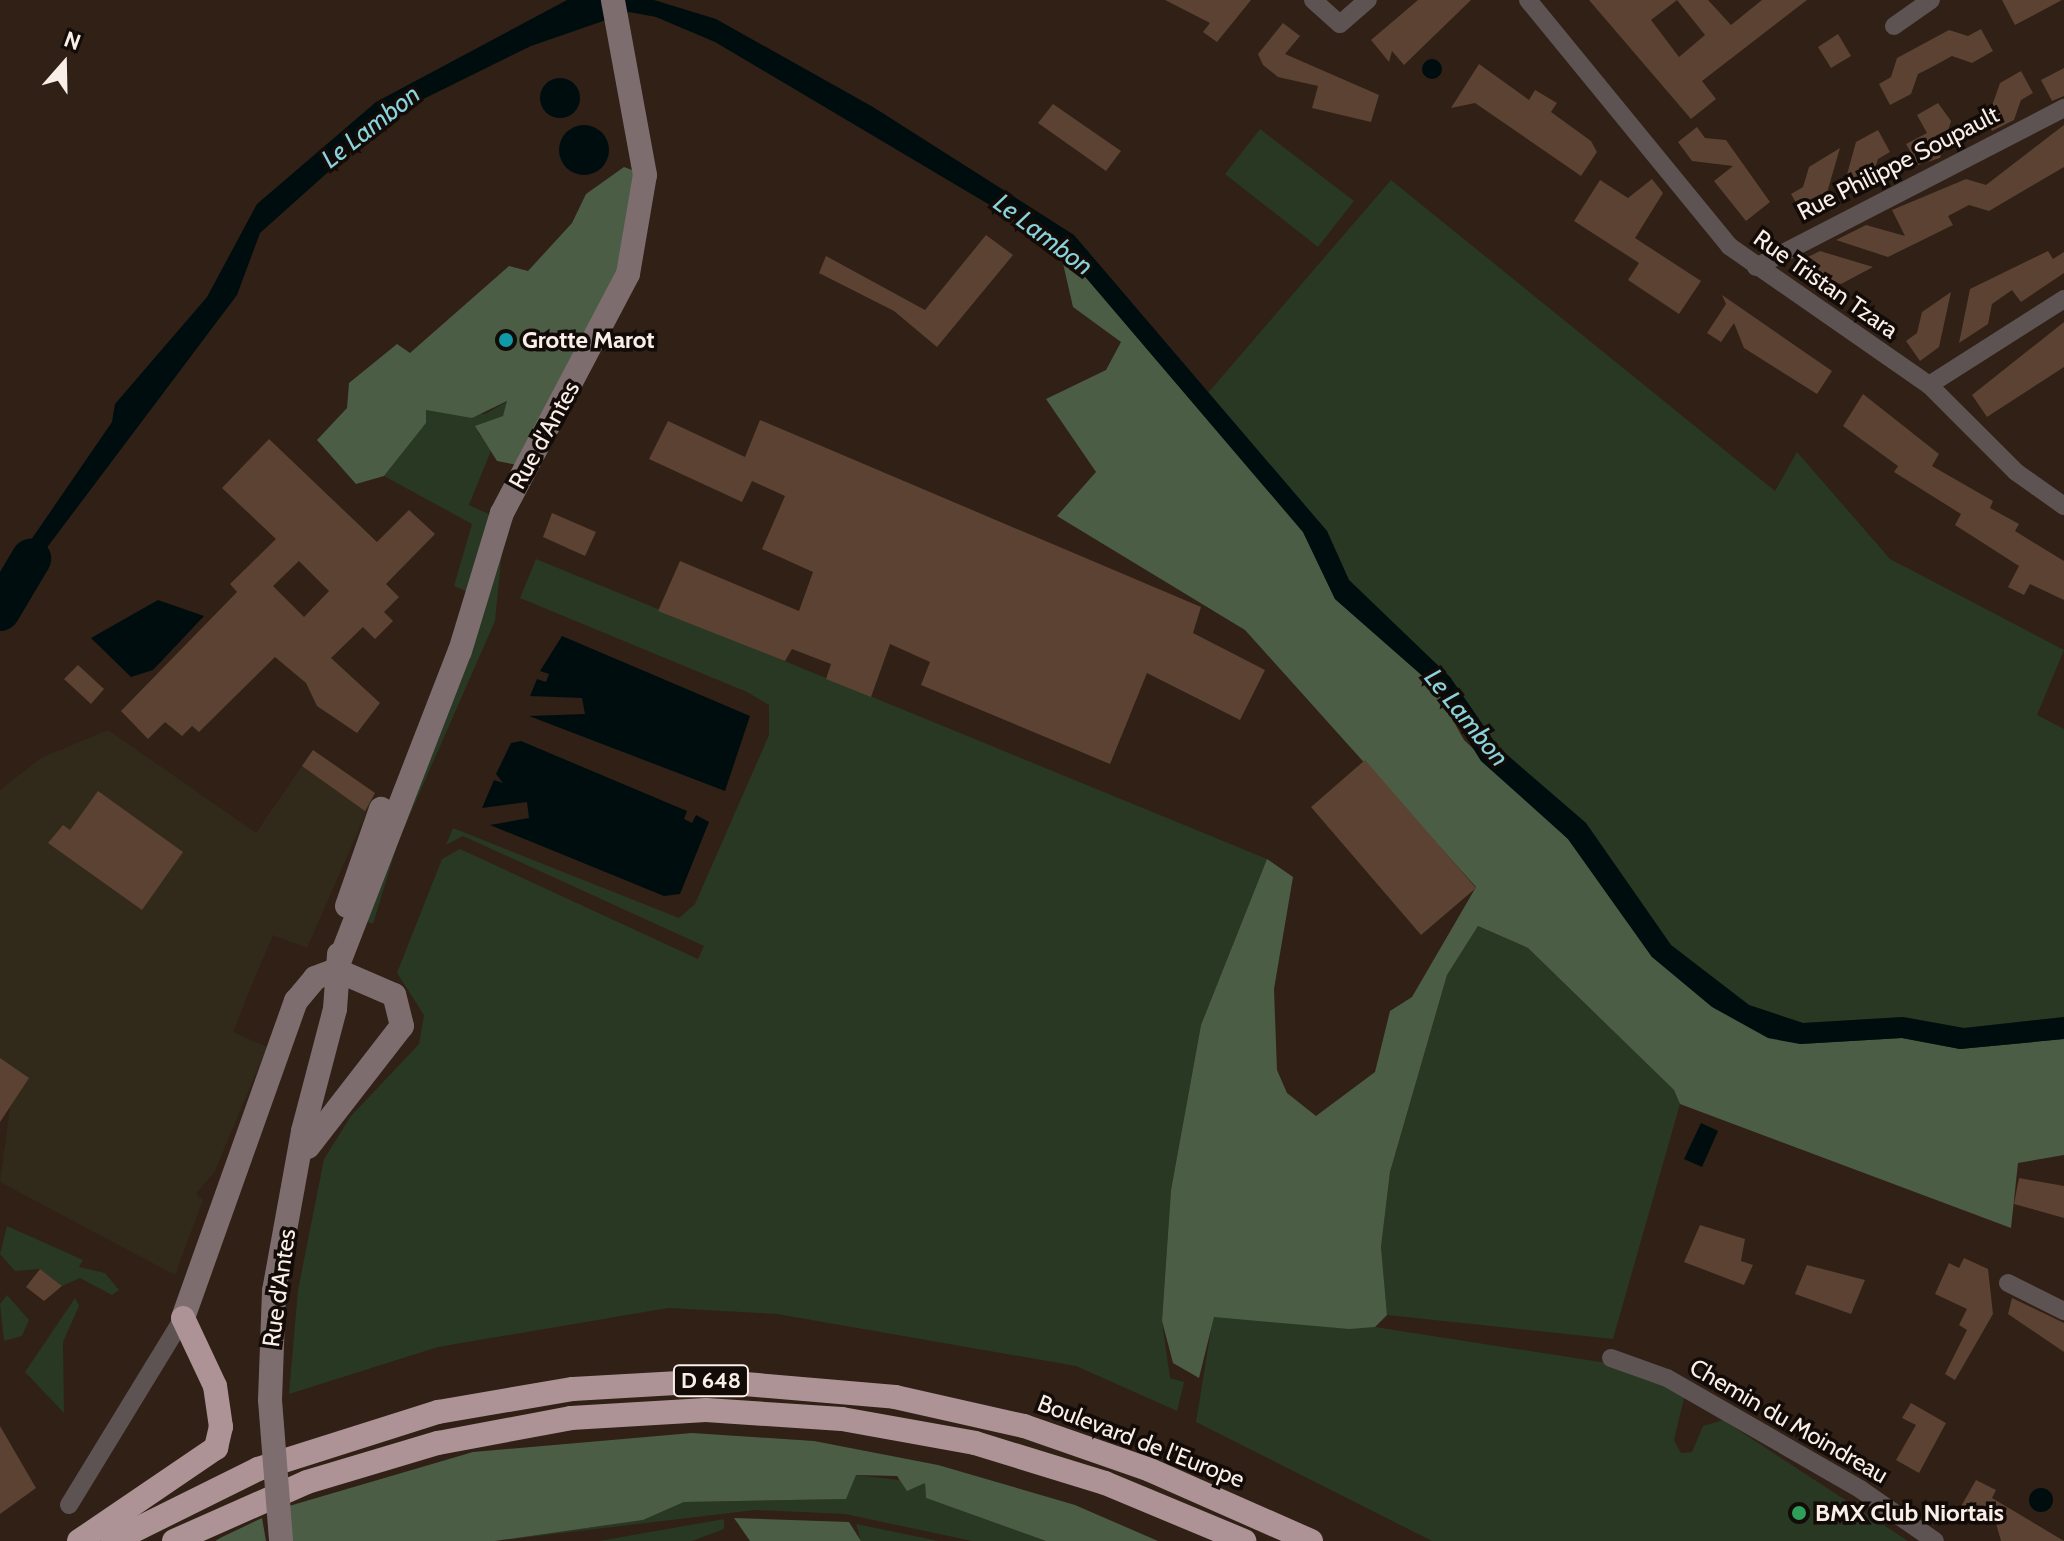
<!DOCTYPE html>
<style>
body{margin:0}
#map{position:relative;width:2064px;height:1541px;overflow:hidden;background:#302016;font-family:Cabin,sans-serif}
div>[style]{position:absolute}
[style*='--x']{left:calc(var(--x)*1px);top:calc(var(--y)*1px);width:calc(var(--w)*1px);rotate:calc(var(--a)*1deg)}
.industrial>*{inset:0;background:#312a1a}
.green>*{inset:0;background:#283822}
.forest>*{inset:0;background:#4b5d44}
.water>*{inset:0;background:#000d0f}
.round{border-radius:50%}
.river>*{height:40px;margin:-20px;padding:0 20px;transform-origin:20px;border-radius:20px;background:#000d0f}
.building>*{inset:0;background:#5c4232}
.street>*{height:18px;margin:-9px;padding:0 9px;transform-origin:9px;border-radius:9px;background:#5e5353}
.secondary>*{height:24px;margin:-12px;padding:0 12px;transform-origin:12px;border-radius:12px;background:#7e6d6e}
.highway>*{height:24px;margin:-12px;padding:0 12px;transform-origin:12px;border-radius:12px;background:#ad9395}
.secondary-bridge>*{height:24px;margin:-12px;padding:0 12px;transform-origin:12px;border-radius:12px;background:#7e6d6e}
.dots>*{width:22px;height:22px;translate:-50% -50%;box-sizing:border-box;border:4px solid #130b07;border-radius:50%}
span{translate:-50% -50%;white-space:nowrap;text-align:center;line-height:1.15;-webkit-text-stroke:7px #130b07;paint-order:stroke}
.shield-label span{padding:2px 6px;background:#130b07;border:2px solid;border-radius:6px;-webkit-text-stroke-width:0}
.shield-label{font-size:22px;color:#faeee8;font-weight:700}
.street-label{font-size:24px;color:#faeee8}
.poi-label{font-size:24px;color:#faeee8;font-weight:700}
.left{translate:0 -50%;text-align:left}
.water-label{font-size:26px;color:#89d3dc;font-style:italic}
.north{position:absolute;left:24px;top:24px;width:80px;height:80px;-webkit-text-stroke:6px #130b07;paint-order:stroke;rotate:20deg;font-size:22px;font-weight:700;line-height:32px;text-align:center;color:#faeee8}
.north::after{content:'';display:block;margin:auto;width:28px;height:36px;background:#faeee8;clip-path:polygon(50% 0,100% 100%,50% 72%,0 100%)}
</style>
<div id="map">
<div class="industrial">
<div style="clip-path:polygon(108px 730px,256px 833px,313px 750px,375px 793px,307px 948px,273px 935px,248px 994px,233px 1032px,267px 1047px,215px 1171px,196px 1194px,203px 1200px,175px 1275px,0 1182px,10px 1108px,0 1101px,0 790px,41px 758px)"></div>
</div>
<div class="green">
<div style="clip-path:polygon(1260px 129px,1354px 201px,1318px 247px,1225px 174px)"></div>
<div style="clip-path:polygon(1391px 180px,1775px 491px,1797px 452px,1890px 559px,2064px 650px,2037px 715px,2064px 729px,2064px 1017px,1964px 1028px,1903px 1017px,1803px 1023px,1749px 1005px,1671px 945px,1586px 823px,1498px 747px,1450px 677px,1349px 580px,1327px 531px,1207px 394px)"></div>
<div style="clip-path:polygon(508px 401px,503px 416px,478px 433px,492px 448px,469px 505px,495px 517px,468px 592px,454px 586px,472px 524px,384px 476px,426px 423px,426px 410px,485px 414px)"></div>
<div style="clip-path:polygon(502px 551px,495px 621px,398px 842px,373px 924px,366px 921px)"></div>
<div style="clip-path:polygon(536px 559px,1267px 859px,1201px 1025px,1171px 1190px,1162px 1321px,1170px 1378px,1184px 1382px,1177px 1411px,1076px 1366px,777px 1314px,668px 1308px,438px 1347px,289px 1394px,298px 1290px,324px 1159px,351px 1116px,419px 1044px,424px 1015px,397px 973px,442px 859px,460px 849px,698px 959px,704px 946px,463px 836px,446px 845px,453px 828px,679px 918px,695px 904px,769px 735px,769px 705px,747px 692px,520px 598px)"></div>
<div style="clip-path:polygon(1478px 926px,1528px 948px,1674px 1090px,1680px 1104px,1613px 1339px,1387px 1315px,1381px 1247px,1390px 1172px,1447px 975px)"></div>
<div style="clip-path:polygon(7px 1226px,83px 1260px,79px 1267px,105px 1273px,119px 1290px,112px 1295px,80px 1278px,62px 1286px,40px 1269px,15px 1271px,0 1254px)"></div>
<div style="clip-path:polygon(7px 1295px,29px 1320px,22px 1336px,4px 1341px,0 1304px)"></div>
<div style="clip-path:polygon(75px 1298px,79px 1306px,63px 1342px,64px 1413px,25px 1372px)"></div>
<div style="clip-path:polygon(1249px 1316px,1375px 1327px,1607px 1363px,1685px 1394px,1674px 1440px,1681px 1453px,1692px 1452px,1703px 1426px,1723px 1420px,1908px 1541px,1432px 1541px,1196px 1422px,1213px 1317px)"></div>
<div style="clip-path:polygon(856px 1475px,925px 1483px,926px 1498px,1046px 1541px,972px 1541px,845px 1514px,755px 1510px,495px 1541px,643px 1520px,684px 1502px,835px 1499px)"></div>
<div style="clip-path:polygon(724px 1519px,724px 1529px,692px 1541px,599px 1541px)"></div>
<div style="clip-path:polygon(856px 1524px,939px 1541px,861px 1541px)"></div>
</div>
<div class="forest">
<div style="clip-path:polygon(624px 167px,645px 175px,636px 248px,522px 466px,497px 461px,475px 426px,503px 416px,507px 401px,472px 418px,426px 410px,426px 423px,384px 476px,356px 484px,317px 440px,347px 408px,349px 383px,397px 344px,410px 353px,509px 266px,528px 271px,572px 223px,586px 194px)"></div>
<div style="clip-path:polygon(1059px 246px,1303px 532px,1335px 599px,1434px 686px,1464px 740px,1568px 839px,1652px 957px,1800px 1044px,1902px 1038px,1960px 1049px,2064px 1039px,2064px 1155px,2018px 1163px,2011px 1228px,1680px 1104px,1674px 1090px,1528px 948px,1478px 926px,1447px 975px,1390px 1172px,1381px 1247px,1387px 1315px,1375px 1327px,1349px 1329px,1214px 1317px,1199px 1378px,1173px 1363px,1162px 1321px,1171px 1190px,1201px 1025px,1267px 859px,1293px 877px,1274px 989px,1277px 1070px,1287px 1093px,1316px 1116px,1375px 1072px,1390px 1011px,1412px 997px,1476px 887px,1245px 630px,1057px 516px,1096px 472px,1046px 399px,1106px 370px,1121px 342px,1073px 307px)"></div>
<div style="clip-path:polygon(692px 1433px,814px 1441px,938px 1465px,1075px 1505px,1158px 1541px,1046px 1541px,926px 1498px,925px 1483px,907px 1491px,897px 1476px,856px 1475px,846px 1499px,684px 1502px,643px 1520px,495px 1541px,292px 1541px,289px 1506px,473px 1452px)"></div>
<div style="clip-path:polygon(262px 1518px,266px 1541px,215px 1541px,222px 1537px)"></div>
<div style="clip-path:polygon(734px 1518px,849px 1522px,861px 1541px,750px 1541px)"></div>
</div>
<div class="water">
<div style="clip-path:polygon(567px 0,654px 0,716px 19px,873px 107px,1074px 235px,1327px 531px,1349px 580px,1450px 677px,1498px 747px,1586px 823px,1671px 945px,1749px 1005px,1803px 1023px,1903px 1017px,1964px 1028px,2064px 1017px,2064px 1039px,1960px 1049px,1902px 1038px,1800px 1044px,1768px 1038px,1712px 1007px,1652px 957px,1568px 839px,1481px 761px,1434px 686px,1335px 599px,1303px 532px,1059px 246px,715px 42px,656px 17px,629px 12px,531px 46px,393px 114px,260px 233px,237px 295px,0 610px,0 585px,112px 422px,115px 404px,207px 297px,257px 204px,376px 102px)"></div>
<div class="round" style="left:1422px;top:59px;width:20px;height:20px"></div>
<div class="round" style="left:540px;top:78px;width:40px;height:40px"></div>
<div class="round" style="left:559px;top:125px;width:50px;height:50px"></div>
<div style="clip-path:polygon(158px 600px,204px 616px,153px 670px,131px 677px,91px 638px)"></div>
<div style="clip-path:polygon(562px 636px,750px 716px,725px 791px,529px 716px,585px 714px,582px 698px,530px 696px,537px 679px,546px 682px,549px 674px,540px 671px)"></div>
<div style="clip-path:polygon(521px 741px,687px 811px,684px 819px,692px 823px,696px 815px,709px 822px,680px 894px,664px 896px,490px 825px,529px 818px,527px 802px,482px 808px,494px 780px,503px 783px,496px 774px,511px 743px)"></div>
<div style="clip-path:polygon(1701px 1123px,1718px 1131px,1702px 1167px,1684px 1159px)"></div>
<div class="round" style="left:2029px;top:1488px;width:24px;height:24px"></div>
</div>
<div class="river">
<div style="--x:0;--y:611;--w:61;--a:-59.2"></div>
</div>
<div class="building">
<div style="clip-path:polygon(1165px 0,1251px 0,1217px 42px,1203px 32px,1210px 23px)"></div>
<div style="clip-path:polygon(1418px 0,1471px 0,1404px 65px,1392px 51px,1389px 62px,1371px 40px)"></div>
<div style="clip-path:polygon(evenodd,1589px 0,1708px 0,1731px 25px,1762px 0,1807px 0,1702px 81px,1716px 99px,1691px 119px,1589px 0,1677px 0,1705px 35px,1679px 57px,1651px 20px,1677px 0)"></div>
<div style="clip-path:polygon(2002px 0,2062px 0,2015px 25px)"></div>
<div style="clip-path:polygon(1283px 23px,1300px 36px,1285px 54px,1379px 95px,1371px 122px,1312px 108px,1318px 86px,1278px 77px,1263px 65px,1258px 54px)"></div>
<div style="clip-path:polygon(1981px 29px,1993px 51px,1972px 63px,1952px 56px,1930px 68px,1918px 74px,1911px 94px,1890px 105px,1879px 84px,1891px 77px,1897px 58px,1949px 30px,1968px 36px)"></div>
<div style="clip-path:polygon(1838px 34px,1851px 56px,1831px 68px,1818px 47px)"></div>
<div style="clip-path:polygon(1479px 64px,1529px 100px,1535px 90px,1557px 103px,1551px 112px,1591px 141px,1597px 152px,1581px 176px,1475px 103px,1451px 108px)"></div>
<div style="clip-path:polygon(2064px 68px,2064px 96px,2052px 101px,2041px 80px)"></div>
<div style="clip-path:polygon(2021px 71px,2033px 93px,2021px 100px,2014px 120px,1992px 131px,1981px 110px,1993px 103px,2000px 83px)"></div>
<div style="clip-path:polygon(1938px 103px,1951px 121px,1940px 158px,1918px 165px,1906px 144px,1927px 133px,1917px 115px)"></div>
<div style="clip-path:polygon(1053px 104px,1121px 151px,1106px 171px,1038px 123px)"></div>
<div style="clip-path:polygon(2064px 125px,2064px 167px,1989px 211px,1969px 205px,1948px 216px,1953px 225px,1888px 257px,1836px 240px,1866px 225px,1905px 236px,1892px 210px,1966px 179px,1986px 185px)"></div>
<div style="clip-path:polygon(1697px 127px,1705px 138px,1726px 140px,1770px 202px,1746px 221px,1714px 181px,1733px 166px,1692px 161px,1678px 142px)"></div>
<div style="clip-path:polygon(1878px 130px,1890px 152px,1878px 159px,1871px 179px,1841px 196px,1856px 142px)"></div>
<div style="clip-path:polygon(1840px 148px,1824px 203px,1803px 215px,1791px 194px,1803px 187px,1809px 167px)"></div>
<div style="clip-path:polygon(1652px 179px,1663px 193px,1635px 238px,1701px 281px,1679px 314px,1628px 280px,1639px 263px,1574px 221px,1600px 180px,1628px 198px)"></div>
<div style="clip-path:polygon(986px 235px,1013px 255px,937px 347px,894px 311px,819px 273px,826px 256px,925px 310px)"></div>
<div style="clip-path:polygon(1820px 251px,1873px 267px,1841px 284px,1822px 278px,1810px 284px,1798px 262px)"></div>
<div style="clip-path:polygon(2048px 251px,2053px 259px,2064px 252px,2064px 273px,2021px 302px,2012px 290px,1992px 304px,1988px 324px,1959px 343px,1970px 289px)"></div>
<div style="clip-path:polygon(1951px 292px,1939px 347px,1920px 361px,1906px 341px,1917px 333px,1922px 312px)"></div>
<div style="clip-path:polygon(1722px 295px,1832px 371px,1817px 394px,1744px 348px,1734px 323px,1721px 342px,1707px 333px,1726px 304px)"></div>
<div style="clip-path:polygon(2064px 322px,2064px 367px,1987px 417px,1972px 395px)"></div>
<div style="clip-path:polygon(1863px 394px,1939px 454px,1932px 466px,1993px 501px,1990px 508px,2019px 524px,2015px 531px,2064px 561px,2064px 600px,2030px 584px,2024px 595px,2008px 587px,2019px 566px,1955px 525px,1961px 514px,1894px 472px,1898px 466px,1843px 426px)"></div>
<div style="clip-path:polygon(760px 420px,1201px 607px,1193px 633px,1265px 670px,1240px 720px,1147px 673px,1110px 764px,921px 685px,930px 662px,890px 644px,871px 697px,826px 679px,831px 664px,792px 649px,785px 661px,658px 611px,680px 561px,799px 611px,813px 572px,762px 549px,785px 496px,752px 481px,742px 502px,649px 459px,668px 421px,745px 457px)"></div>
<div style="clip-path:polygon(evenodd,269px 439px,377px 542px,409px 510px,435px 534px,386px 584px,399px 597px,384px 612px,393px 621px,375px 639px,363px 627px,331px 658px,380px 703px,357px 733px,317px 706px,306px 683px,275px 657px,199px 732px,192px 726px,182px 736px,165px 722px,148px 739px,121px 711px,237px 592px,230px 584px,276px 539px,222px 488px,269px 439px,299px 561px,329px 591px,304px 617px,273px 586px,299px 561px)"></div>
<div style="clip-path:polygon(552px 513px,596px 532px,585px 556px,543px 537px)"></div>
<div style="clip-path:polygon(78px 665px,104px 689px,91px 704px,64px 679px)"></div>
<div style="clip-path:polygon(313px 750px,375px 793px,365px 811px,302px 766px)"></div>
<div style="clip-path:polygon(1365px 760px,1476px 888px,1421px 935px,1311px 807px)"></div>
<div style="clip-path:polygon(98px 791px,183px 852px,142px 910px,48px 843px,63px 825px,70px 830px)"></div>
<div style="clip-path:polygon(0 1058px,29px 1078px,0 1122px)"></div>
<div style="clip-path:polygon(2019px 1178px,2064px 1186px,2064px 1218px,2014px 1204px)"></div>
<div style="clip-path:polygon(1700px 1225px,1745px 1239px,1741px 1261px,1753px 1265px,1744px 1285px,1684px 1262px)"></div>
<div style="clip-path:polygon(1964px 1258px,1988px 1269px,1993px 1314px,1955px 1380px,1945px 1374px,1967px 1330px,1959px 1325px,1967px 1309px,1935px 1294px,1949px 1263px,1959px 1268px)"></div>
<div style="clip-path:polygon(1807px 1265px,1865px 1280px,1851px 1314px,1795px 1294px)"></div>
<div style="clip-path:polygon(40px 1269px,62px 1286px,44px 1301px,26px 1287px)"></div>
<div style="clip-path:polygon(2012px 1298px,2064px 1323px,2064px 1352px,2008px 1314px)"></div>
<div style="clip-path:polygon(1911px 1403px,1946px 1423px,1919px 1473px,1896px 1460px,1916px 1425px,1902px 1418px)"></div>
<div style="clip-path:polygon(0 1426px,36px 1488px,0 1514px)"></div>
<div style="clip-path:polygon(1976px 1480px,1996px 1490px,1992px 1498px,2064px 1541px,2001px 1541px,1990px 1502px,1980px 1520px,1959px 1510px)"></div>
</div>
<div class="street">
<div style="--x:1313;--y:0;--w:36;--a:42"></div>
<div style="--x:1340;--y:24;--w:37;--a:-41"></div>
<div style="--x:1528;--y:0;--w:318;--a:50.7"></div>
<div style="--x:1729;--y:246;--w:244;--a:34.8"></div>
<div style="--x:1929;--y:385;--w:123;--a:45"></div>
<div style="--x:2016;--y:472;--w:59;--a:35.3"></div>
<div style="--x:1894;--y:26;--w:45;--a:-35.1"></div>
<div style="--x:1756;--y:267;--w:347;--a:-27.3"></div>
<div style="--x:1929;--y:385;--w:160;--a:-32.5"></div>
<div style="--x:2008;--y:1283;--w:63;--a:26.6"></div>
<div style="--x:1611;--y:1358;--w:59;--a:19.7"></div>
<div style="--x:1667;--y:1378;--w:223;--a:29.9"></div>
<div style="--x:1860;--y:1489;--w:91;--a:34.7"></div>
<div style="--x:69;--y:1505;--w:219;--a:-58.6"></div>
</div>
<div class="secondary">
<div style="--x:347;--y:906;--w:103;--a:-70.7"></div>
<div style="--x:336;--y:970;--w:342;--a:-68.8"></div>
<div style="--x:460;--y:651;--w:144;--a:-73.1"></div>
<div style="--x:502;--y:513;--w:270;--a:-62.2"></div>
<div style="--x:628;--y:274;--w:100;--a:-80.3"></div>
<div style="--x:645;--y:175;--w:178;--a:-100.4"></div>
<div style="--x:308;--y:1147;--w:153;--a:-52.2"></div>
<div style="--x:402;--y:1026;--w:32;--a:-104"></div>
<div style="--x:394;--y:995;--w:63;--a:-156.7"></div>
<div style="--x:183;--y:1318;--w:337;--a:-70.4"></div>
<div style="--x:296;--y:1001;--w:30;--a:-50"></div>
<div style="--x:315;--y:978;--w:22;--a:-21"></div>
<div style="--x:270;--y:1400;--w:109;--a:-87.9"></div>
<div style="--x:274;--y:1291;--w:163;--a:-79.7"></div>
<div style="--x:303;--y:1131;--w:126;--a:-75.3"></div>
<div style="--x:335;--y:1009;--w:55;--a:-85.8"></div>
</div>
<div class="highway">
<div style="--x:79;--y:1541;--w:166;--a:-34.2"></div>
<div style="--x:216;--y:1448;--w:22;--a:-77"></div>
<div style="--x:221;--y:1427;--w:41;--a:-98.3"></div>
<div style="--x:215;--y:1386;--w:75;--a:-115.2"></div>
<div style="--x:113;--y:1541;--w:162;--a:-26.4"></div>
<div style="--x:258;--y:1469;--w:189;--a:-17.6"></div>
<div style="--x:438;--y:1412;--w:137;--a:-9.7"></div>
<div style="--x:573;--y:1389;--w:137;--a:-3.3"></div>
<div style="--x:710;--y:1381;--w:186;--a:4.9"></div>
<div style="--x:895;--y:1397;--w:132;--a:12.7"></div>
<div style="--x:1024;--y:1426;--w:133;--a:19.2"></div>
<div style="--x:1150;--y:1470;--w:176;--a:23.8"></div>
<div style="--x:174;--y:1541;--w:145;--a:-23.9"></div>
<div style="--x:307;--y:1482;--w:137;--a:-16.6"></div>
<div style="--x:438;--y:1443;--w:135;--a:-10.6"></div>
<div style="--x:571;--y:1418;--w:135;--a:-3.4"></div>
<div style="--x:706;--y:1410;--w:136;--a:3.8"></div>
<div style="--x:842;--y:1419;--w:135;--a:10.2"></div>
<div style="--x:975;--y:1443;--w:136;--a:17.1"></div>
<div style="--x:1105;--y:1483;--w:151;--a:22.6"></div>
</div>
<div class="secondary-bridge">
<div style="--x:270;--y:1400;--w:141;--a:85.5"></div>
</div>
<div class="dots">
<div style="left:506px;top:340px;background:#0f9aa8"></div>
<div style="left:1799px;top:1513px;background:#2e9e5b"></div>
</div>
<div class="shield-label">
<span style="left:711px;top:1381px">D 648</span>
</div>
<div class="street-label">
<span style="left:1898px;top:163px;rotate:-27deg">Rue Philippe Soupault</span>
<span style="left:1826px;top:284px;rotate:35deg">Rue Tristan Tzara</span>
<span style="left:544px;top:435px;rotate:-61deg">Rue d'Antes</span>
<span style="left:279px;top:1288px;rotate:-82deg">Rue d'Antes</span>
<span style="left:1789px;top:1421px;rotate:30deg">Chemin du Moindreau</span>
<span style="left:1141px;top:1441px;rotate:21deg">Boulevard de l'Europe</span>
</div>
<div class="poi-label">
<span class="left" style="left:522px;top:340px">Grotte Marot</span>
<span class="left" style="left:1815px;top:1513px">BMX Club Niortais</span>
</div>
<div class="water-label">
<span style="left:371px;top:127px;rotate:-38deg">Le Lambon</span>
<span style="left:1043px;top:235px;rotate:37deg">Le Lambon</span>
<span style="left:1466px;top:718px;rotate:51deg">Le Lambon</span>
</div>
<div class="north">N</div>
</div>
